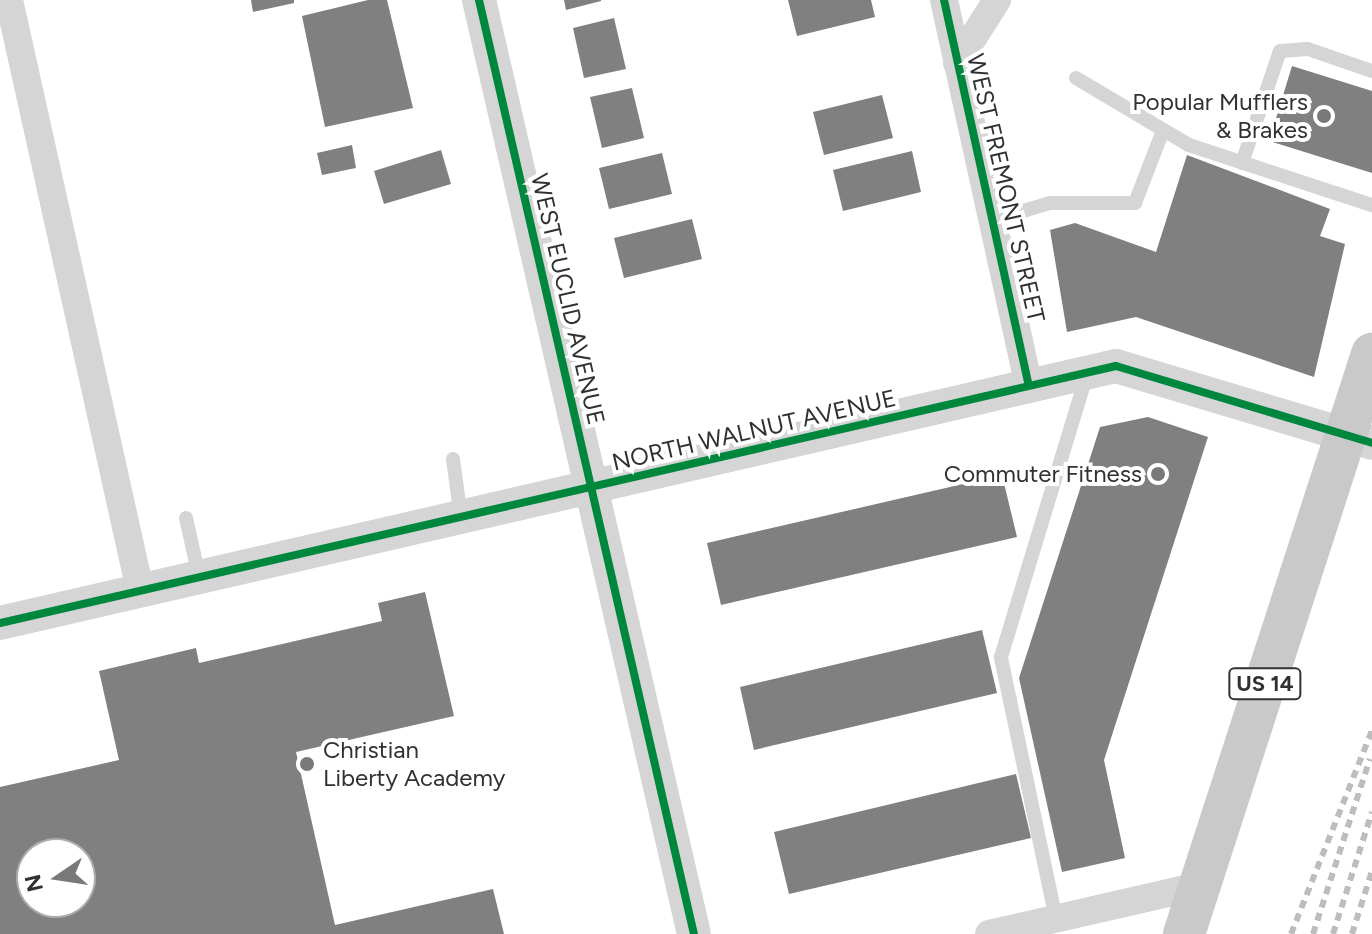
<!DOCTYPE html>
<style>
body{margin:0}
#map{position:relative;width:1372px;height:934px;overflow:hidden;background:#fff;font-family:Figtree,sans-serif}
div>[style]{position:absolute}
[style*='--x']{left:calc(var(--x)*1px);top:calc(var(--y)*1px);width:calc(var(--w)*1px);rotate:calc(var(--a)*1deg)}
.building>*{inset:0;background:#808080}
.service>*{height:14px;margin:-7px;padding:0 7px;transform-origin:7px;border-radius:7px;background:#d5d5d5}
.minor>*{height:28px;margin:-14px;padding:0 14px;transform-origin:14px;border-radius:14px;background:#d5d5d5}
.tertiary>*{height:34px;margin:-17px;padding:0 17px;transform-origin:17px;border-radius:17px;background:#d5d5d5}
.primary>*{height:42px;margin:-21px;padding:0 21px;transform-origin:21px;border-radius:21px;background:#c9c9c9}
.rail>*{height:6px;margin-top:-3px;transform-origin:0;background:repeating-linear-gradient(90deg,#bdbdbd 0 8px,transparent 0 14px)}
.cycleway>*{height:8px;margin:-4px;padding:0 4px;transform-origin:4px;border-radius:4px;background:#00873e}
.dots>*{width:22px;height:22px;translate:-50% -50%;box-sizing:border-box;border:4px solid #fff;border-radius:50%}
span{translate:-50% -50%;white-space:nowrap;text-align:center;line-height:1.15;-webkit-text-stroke:8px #fff;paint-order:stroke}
.shield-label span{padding:2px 6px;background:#fff;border:2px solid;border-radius:6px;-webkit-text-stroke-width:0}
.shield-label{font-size:22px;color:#313131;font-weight:700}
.poi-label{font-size:24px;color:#313131}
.right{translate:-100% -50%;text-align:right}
.left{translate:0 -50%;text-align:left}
.street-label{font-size:24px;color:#313131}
.north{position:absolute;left:16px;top:838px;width:80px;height:80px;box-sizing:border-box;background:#fff;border:2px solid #adadad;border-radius:50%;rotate:257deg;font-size:22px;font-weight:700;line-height:32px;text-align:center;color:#313131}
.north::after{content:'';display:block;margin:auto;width:28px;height:36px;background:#797979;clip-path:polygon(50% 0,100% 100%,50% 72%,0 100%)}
</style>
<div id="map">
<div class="building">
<div style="clip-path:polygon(251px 0,294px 0,294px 3px,253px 12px)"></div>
<div style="clip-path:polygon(368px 0,387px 0,413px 108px,325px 127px,302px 16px)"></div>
<div style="clip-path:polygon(564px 0,601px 0,601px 1px,566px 10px)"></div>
<div style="clip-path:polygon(788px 0,871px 0,875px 17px,797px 36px)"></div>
<div style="clip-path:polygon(614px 18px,626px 69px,584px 78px,573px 28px)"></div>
<div style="clip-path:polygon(1292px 66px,1372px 91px,1372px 173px,1269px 141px)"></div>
<div style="clip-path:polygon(632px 88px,644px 138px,602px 148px,590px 97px)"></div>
<div style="clip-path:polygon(882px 95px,893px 138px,824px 155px,813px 112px)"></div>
<div style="clip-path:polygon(352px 145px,356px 168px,322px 175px,317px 153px)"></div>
<div style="clip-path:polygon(441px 150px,451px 184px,384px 204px,374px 171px)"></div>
<div style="clip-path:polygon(912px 151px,921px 192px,843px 211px,833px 170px)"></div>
<div style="clip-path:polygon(662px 153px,672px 194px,609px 209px,599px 168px)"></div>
<div style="clip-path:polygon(1187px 155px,1330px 209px,1320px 236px,1345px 244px,1314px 377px,1136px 317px,1067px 332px,1050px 230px,1075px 223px,1156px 252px)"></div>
<div style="clip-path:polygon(692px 219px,702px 259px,624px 278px,614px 238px)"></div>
<div style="clip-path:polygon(1148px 417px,1208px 437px,1104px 760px,1125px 858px,1062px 872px,1019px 678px,1100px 427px)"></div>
<div style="clip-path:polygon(1002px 475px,1017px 537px,721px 605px,707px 543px)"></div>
<div style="clip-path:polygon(evenodd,425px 592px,454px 716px,296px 752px,335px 925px,493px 889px,504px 934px,0 934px,0 787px,119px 760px,99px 671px,196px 648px,199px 663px,382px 621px,378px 603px,425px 592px,32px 854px,80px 854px,80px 902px,32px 902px,32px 854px)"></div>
<div style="clip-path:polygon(982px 630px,997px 693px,754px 750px,740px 687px)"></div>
<div style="clip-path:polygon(1016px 774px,1031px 838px,789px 894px,774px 832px)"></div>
</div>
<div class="service">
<div style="--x:1076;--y:78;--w:131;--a:30.7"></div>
<div style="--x:1189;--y:145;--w:193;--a:18.2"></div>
<div style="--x:1242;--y:163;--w:118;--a:-71.3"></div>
<div style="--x:1280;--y:51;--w:28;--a:-4"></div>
<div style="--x:1308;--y:49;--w:68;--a:19"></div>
<div style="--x:993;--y:220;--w:59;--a:-16.6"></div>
<div style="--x:1050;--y:203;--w:85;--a:0"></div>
<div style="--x:1135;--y:203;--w:75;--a:-68.9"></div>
<div style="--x:453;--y:459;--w:60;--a:82.3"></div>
<div style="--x:186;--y:518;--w:59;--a:77.4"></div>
<div style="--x:1056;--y:919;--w:268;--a:-101.9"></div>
<div style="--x:1001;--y:657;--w:296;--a:-73.1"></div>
</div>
<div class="minor">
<div style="--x:9;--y:0;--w:604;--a:77.48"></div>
<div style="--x:944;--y:0;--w:394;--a:77.6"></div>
<div style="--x:957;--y:63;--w:75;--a:-57.6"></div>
<div style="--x:989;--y:934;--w:215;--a:-12.9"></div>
</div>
<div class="tertiary">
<div style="--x:479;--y:0;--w:958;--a:77.04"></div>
<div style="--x:0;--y:623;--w:1145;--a:-12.97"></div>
<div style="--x:1116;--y:366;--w:267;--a:16.7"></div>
</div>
<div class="primary">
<div style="--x:1184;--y:934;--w:610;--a:-72.04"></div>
</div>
<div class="rail">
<div style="--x:1291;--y:934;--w:219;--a:-68.3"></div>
<div style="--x:1313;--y:934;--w:184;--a:-72"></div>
<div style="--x:1333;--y:934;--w:128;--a:-72.3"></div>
<div style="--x:1352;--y:934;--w:66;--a:-72.4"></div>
</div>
<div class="cycleway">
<div style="--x:479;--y:0;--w:958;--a:77.04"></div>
<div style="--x:944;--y:0;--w:394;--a:77.6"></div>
<div style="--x:0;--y:623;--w:1145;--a:-12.97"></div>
<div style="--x:1116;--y:366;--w:267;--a:16.7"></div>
</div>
<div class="dots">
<div style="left:1324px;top:116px;background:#797979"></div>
<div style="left:1158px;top:474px;background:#797979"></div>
<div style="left:307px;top:764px;background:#797979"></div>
</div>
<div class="shield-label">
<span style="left:1265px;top:684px">US 14</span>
</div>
<div class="poi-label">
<span class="right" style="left:1308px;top:116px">Popular Mufflers<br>&amp; Brakes</span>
<span class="right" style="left:1142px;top:474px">Commuter Fitness</span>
<span class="left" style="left:323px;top:764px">Christian<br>Liberty Academy</span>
</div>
<div class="street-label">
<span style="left:1006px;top:188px;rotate:77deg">WEST FREMONT STREET</span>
<span style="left:568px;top:299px;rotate:77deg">WEST EUCLID AVENUE</span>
<span style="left:754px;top:430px;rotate:-13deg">NORTH WALNUT AVENUE</span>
</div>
<div class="north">N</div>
</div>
